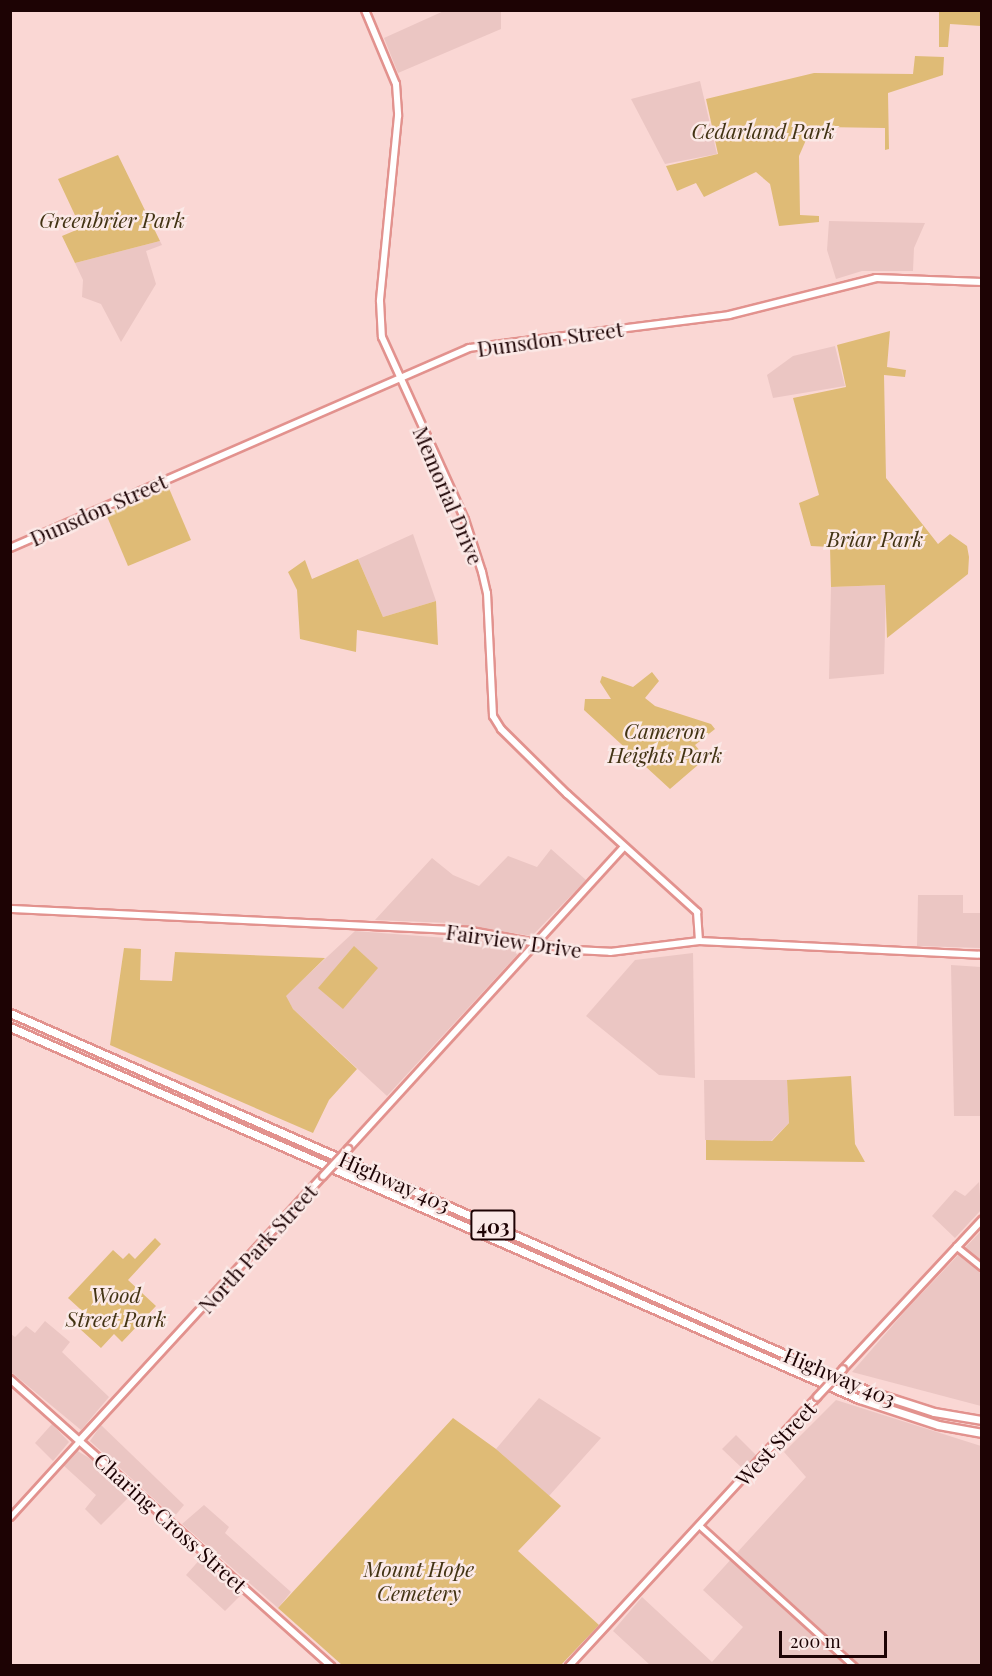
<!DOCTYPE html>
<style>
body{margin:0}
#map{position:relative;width:992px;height:1676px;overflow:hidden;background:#fad7d4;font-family:"Playfair Display",serif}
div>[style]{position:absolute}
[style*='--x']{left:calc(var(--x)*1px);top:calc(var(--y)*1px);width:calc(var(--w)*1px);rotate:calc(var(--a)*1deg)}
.built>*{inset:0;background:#ebc6c3}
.green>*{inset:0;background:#dfbb76}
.roads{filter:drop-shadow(2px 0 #e2928e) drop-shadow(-2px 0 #e2928e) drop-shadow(0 2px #e2928e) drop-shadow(0 -2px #e2928e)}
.minor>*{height:4.5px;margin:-2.25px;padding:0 2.25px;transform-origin:2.25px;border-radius:2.25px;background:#fff}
.major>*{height:6px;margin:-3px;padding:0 3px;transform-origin:3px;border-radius:3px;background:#fff}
.highway>*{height:7px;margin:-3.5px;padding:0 3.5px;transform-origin:3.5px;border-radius:3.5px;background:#fff}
.bridges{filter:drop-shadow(2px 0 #e2928e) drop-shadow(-2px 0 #e2928e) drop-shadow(0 2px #e2928e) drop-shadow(0 -2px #e2928e)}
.major-bridge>*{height:6px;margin:-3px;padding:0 3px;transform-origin:3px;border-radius:3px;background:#fff}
span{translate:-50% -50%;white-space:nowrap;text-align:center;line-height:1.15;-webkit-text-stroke:5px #fbe9e7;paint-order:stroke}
.shield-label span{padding:2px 4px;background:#fbe9e7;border:2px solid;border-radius:4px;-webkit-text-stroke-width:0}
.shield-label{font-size:20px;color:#1d0304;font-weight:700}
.park-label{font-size:21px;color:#423313;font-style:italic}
.street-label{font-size:21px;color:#1d0304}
.frame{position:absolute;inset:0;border:12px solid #1d0304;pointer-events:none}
.scale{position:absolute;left:779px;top:1631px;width:108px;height:27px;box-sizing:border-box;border:3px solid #1d0304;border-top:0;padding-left:8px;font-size:18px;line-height:21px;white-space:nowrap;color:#1d0304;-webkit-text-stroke:4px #fbe9e7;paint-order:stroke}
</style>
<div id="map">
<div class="built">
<div style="clip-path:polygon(446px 10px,501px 11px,501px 29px,398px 73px,384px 38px)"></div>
<div style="clip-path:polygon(700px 81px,717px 154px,665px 164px,631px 99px)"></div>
<div style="clip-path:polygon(829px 221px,925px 223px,914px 248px,913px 271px,862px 271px,836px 279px,827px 250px)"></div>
<div style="clip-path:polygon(160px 241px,162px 245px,146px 251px,156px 284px,121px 342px,101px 304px,82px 297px,83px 280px,75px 263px)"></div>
<div style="clip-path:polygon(835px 346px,845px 386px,773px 398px,767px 375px,793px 356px)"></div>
<div style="clip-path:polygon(413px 534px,436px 601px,383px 617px,358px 559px)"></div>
<div style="clip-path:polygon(886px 585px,884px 674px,829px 679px,831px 587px)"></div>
<div style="clip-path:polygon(551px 849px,586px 880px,532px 936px,449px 923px,375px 920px,432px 858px,453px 875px,479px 886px,508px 856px,537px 867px)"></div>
<div style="clip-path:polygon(918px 895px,963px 895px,963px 913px,981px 913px,981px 948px,917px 946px)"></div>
<div style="clip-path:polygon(355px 931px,486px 941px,515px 947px,517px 955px,387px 1096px,293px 1009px,285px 996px)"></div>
<div style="clip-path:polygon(693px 953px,695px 1078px,659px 1075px,586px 1016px,635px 960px)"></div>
<div style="clip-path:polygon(951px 965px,981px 967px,981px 1116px,954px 1116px)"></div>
<div style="clip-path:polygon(704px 1080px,787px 1080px,789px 1123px,771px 1141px,705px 1140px)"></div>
<div style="clip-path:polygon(979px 1182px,981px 1210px,955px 1238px,932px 1216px,955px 1190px,965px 1196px)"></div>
<div style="clip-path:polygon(981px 1231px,981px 1406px,852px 1372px,907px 1309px)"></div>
<div style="clip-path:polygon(45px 1321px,70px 1342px,62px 1352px,109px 1397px,81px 1430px,11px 1372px,11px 1334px,15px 1337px,26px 1326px,35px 1333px)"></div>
<div style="clip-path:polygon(539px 1398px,601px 1438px,549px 1496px,496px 1449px)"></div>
<div style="clip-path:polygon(836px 1400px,981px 1446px,981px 1665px,650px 1665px,613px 1631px,642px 1597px,712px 1662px,743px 1627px,703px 1590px,806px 1477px,784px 1452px)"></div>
<div style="clip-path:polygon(52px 1424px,69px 1442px,53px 1461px,35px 1443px)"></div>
<div style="clip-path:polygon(101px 1425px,184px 1505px,174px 1517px,90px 1441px)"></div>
<div style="clip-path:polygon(736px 1435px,757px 1456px,743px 1469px,722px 1449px)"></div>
<div style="clip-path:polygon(76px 1450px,104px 1467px,132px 1494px,101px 1525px,85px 1509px,96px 1495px,63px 1465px)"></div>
<div style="clip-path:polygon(204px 1505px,229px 1527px,225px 1533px,291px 1592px,278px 1608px,182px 1524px)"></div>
<div style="clip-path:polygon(203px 1556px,243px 1593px,225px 1611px,186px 1575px)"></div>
</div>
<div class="green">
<div style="clip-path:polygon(939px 11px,981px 11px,981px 26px,950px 24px,948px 47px,939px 47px)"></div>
<div style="clip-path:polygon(915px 56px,944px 57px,943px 75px,888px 93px,889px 149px,885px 150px,885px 128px,823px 127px,806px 140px,799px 156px,800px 215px,819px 216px,819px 222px,779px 226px,770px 184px,756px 172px,704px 197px,696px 183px,677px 191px,666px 166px,718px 154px,706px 99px,814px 73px,913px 74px)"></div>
<div style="clip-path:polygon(118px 155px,160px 241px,75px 263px,62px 236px,81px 228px,58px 179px)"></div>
<div style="clip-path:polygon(890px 331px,887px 367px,906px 370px,905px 377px,884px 375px,886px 478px,938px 544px,950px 534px,967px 546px,969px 557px,968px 574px,887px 638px,885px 585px,831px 587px,830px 547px,811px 546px,799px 503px,819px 495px,793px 398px,846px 387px,837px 345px)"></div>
<div style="clip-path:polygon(168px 486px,191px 540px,128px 566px,106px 514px)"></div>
<div style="clip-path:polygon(358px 559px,383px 617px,436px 601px,438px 645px,357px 630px,356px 652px,300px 639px,297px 590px,288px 572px,305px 560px,312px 579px)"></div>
<div style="clip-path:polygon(652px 672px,659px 681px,645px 698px,655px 706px,711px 724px,715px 729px,695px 745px,706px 758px,670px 789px,584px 710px,585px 699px,611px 699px,600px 682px,602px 676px,633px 687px)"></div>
<div style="clip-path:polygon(354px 946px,378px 968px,343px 1009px,318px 988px)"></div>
<div style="clip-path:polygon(124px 948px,141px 949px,140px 980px,172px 981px,175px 952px,325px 958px,286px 996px,293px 1009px,357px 1069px,329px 1100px,313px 1133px,110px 1045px)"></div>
<div style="clip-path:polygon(851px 1076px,855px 1144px,865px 1162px,706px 1160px,706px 1140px,772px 1141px,789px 1123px,787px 1080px)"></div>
<div style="clip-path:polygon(155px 1238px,161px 1244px,128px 1280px,156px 1306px,122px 1342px,114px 1334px,101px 1348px,80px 1329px,90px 1318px,68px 1298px,113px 1250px,123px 1259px,129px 1253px,135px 1259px)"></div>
<div style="clip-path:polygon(453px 1418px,496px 1449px,561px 1506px,518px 1551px,599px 1625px,561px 1665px,342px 1665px,278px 1608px)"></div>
</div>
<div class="roads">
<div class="minor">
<div style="--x:956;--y:1246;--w:33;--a:39"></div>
<div style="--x:10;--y:1517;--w:104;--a:-47.7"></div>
<div style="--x:699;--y:1525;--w:210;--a:42.3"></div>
</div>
<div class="major">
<div style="--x:365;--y:10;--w:80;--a:67.3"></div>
<div style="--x:396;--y:84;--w:32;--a:86"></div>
<div style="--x:398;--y:116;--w:186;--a:95.6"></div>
<div style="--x:380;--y:301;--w:36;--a:87"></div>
<div style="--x:382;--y:337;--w:201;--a:65.6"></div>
<div style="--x:465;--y:520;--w:55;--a:71.9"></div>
<div style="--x:482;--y:572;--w:22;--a:77"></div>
<div style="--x:487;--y:593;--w:123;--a:87.2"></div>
<div style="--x:493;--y:716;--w:15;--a:58"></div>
<div style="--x:501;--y:729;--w:93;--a:44.6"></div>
<div style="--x:567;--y:794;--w:176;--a:42.2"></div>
<div style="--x:697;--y:912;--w:29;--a:86"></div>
<div style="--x:10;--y:548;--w:501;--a:-23.54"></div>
<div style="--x:469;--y:348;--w:262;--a:-7.2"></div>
<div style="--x:729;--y:315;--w:152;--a:-14.1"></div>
<div style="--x:876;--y:278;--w:106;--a:2.2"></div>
<div style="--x:10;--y:909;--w:462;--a:2.7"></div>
<div style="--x:471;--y:931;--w:106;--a:10.4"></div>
<div style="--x:575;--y:950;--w:35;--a:3"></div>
<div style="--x:610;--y:952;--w:90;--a:-7"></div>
<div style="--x:699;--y:941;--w:283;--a:2.8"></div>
<div style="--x:348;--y:1149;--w:409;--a:-47.6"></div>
<div style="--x:843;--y:1369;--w:204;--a:-47"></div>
<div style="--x:10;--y:1379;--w:431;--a:41.8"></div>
<div style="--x:80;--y:1440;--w:359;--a:-47.4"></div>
<div style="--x:569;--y:1666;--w:366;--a:-47.3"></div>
</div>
<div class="highway">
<div style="--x:10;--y:1013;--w:935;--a:23.77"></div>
<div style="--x:866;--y:1390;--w:71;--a:17.9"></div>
<div style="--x:934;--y:1412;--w:49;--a:9.5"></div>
<div style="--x:10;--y:1027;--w:927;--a:23.66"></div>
<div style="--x:859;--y:1399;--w:83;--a:18.2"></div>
<div style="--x:938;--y:1425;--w:45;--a:10.3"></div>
</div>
</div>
<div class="bridges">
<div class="major-bridge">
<div style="--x:323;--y:1176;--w:37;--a:-47"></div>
<div style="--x:817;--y:1397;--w:38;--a:-47"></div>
</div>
</div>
<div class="shield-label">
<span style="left:493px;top:1225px">403</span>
</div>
<div class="park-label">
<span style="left:763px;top:130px">Cedarland Park</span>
<span style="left:112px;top:219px">Greenbrier Park</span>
<span style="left:875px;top:538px">Briar Park</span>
<span style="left:665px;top:742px">Cameron<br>Heights Park</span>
<span style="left:116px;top:1306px">Wood<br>Street Park</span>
<span style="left:419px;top:1580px">Mount Hope<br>Cemetery</span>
</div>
<div class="street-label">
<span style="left:550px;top:338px;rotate:-8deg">Dunsdon Street</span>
<span style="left:449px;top:495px;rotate:67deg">Memorial Drive</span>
<span style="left:98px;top:509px;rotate:-24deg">Dunsdon Street</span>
<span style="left:514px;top:940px;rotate:8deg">Fairview Drive</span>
<span style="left:395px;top:1181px;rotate:24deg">Highway 403</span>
<span style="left:257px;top:1248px;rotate:-48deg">North Park Street</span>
<span style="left:840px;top:1376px;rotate:23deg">Highway 403</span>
<span style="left:775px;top:1443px;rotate:-47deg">West Street</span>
<span style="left:171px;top:1522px;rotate:42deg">Charing Cross Street</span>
</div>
<div class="frame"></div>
<div class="scale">200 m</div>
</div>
